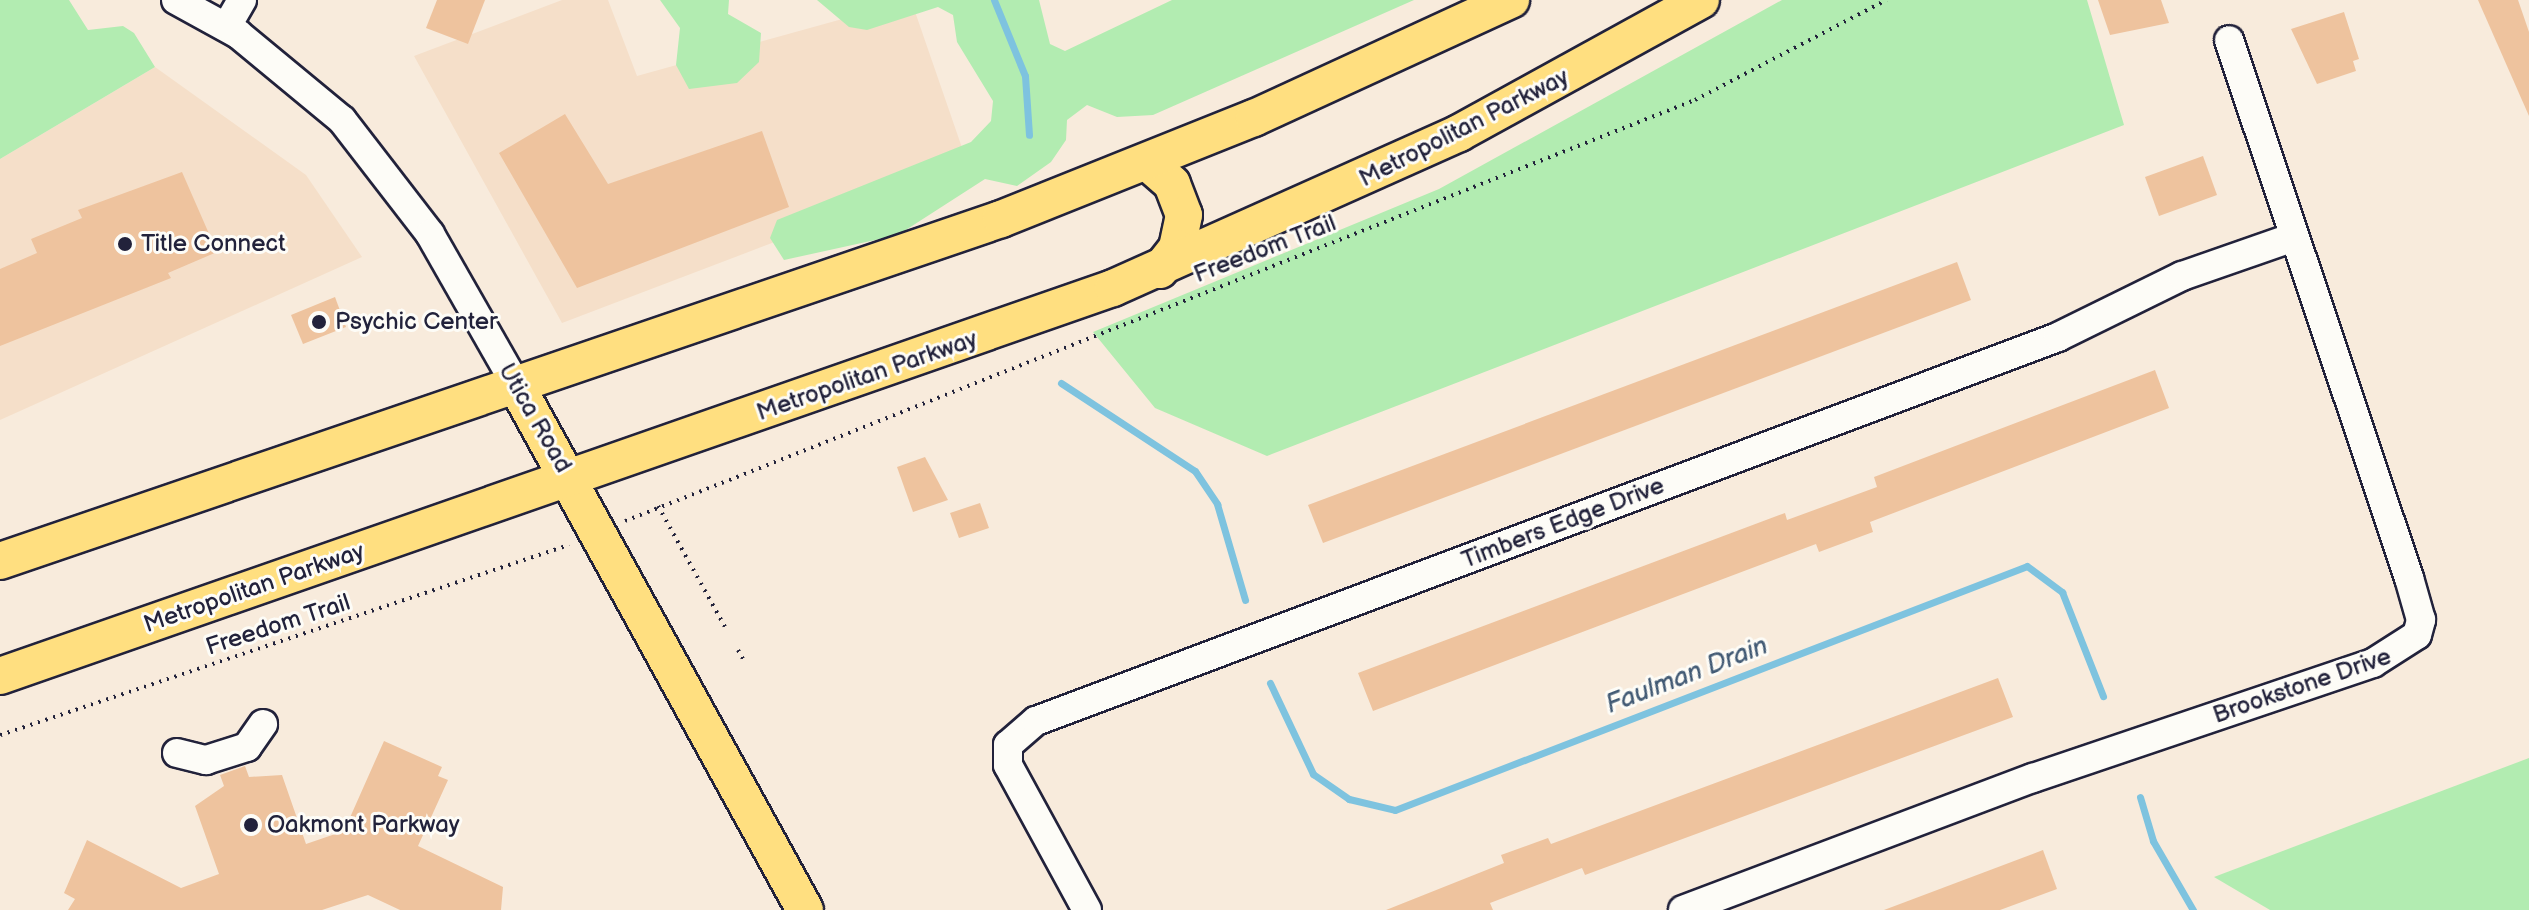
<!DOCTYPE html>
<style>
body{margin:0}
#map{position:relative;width:2529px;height:910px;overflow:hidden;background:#f8ebdc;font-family:"Balsamiq Sans",sans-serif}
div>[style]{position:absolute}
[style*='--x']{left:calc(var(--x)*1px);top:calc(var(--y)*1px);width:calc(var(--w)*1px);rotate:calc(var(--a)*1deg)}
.built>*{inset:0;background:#f5dfc9}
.green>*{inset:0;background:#b2ecb1}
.stream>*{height:7px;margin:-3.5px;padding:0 3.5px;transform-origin:3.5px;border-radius:3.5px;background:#7ec3df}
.building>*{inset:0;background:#eec39e}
.path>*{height:4px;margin-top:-2px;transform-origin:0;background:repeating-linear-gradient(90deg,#22223b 0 2px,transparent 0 8px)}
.roads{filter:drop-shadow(2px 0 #22223b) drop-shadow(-2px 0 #22223b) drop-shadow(0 2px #22223b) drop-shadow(0 -2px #22223b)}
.minor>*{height:28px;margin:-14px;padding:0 14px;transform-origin:14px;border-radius:14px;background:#fdfcf7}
.major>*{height:36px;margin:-18px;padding:0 18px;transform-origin:18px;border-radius:18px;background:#ffdf80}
.dots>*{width:22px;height:22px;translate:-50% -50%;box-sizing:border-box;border:4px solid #fdfcf7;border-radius:50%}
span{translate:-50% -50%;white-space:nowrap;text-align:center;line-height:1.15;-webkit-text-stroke:6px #fdfcf7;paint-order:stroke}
.street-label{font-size:24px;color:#22223b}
.poi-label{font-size:24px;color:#22223b}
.left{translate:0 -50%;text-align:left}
.water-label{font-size:26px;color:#425a74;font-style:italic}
</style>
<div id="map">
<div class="built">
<div style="clip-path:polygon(562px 0,608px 0,637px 76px,911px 0,969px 168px,562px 323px,414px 56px)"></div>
<div style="clip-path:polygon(155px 67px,306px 175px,362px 257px,0 420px,0 159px)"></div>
</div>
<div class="green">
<div style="clip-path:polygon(0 0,69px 0,88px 30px,123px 26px,134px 33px,155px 67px,0 159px)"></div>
<div style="clip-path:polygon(660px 0,729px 0,728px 14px,761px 33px,759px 62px,737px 83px,689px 89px,676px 65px,680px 28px)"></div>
<div style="clip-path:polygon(817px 0,1039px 0,1050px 44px,1065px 51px,1172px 0,1414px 0,1153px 115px,1117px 117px,1087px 105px,1067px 120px,1066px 140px,1051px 162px,1017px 186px,985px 179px,898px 235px,784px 260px,770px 238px,777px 220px,971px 142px,991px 121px,993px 101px,957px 42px,953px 15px,938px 7px,867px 30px,849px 27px)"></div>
<div style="clip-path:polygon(1782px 0,2087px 0,2124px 125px,1267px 456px,1155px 408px,1093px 332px,1439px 189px)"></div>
<div style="clip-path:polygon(2529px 758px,2529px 910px,2270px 910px,2214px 877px)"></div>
</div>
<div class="stream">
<div style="--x:994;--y:0;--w:82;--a:67.8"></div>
<div style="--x:1025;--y:76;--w:59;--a:86.1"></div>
<div style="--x:1061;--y:383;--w:160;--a:33.3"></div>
<div style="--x:1195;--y:471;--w:40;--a:56"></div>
<div style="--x:1217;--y:504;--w:100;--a:73.7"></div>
<div style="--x:1270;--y:683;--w:101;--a:64.7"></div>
<div style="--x:1313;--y:774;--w:44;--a:34.8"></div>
<div style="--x:1349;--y:799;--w:47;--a:13.4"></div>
<div style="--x:1395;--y:810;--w:677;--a:-21.11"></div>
<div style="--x:2027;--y:566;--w:44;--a:36.6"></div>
<div style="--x:2062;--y:592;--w:112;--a:68.5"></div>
<div style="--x:2140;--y:797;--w:46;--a:73.5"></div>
<div style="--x:2153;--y:841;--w:80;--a:59.9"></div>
</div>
<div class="building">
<div style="clip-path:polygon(437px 0,485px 0,468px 44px,426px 28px)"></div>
<div style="clip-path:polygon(2098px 0,2161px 0,2169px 23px,2110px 35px)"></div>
<div style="clip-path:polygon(2478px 0,2518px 0,2529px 32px,2529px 116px)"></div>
<div style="clip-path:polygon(2344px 12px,2359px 59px,2353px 61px,2356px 71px,2317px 84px,2291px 29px)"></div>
<div style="clip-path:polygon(565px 114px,608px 184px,762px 131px,789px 207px,577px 288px,499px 153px)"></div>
<div style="clip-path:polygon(2203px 156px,2217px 195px,2159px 216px,2145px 177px)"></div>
<div style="clip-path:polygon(182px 172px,217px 252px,168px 273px,171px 278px,0 346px,0 269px,37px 253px,31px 239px,82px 218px,78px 210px)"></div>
<div style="clip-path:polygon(1957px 262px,1971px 300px,1323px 543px,1308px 505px)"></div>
<div style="clip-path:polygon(335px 297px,346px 327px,303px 344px,291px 315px)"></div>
<div style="clip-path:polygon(2155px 370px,2169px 408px,1870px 522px,1873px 532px,1819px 552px,1816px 544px,1373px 711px,1358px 673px,1785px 513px,1787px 520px,1877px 487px,1874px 477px)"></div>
<div style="clip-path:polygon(925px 457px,948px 500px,913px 512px,897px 467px)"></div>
<div style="clip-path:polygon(980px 503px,989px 528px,959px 538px,950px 513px)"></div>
<div style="clip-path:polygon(1998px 678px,2013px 717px,1585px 875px,1582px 868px,1490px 903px,1493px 910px,1386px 910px,1504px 863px,1501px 855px,1548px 838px,1551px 844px)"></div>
<div style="clip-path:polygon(384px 741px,442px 767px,438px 776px,448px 780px,418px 846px,503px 887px,501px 910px,400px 910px,368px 895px,322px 910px,68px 910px,75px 899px,64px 893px,87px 840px,181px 888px,219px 874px,195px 806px,224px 786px,220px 775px,245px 766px,249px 777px,282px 775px,306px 844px,344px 831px)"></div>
<div style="clip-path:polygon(2043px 850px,2057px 889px,2000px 910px,1884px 910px)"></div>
</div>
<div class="path">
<div style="--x:658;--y:506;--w:138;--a:61"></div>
<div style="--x:625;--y:521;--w:1150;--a:-21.48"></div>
<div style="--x:1695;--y:100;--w:216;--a:-27.6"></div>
<div style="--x:738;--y:650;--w:13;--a:61"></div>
<div style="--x:0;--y:735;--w:600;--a:-18.47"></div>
</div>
<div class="roads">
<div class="minor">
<div style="--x:176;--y:0;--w:71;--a:28.7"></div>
<div style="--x:238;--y:34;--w:135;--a:39.6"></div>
<div style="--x:342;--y:120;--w:144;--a:52.3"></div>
<div style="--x:430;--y:234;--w:174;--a:60.3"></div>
<div style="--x:227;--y:26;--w:30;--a:-60"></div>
<div style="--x:177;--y:753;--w:30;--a:14"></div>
<div style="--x:206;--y:760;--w:43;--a:-17.6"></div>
<div style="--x:247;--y:747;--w:28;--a:-55"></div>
<div style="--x:1087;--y:910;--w:165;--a:-118.6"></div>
<div style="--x:1008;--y:765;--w:20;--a:-90"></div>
<div style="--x:1008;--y:745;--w:37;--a:-41"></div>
<div style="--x:1036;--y:721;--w:1092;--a:-20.59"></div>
<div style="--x:2058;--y:337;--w:138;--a:-26.2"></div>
<div style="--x:2182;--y:276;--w:119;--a:-19.2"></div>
<div style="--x:1683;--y:910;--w:374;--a:-20.7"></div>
<div style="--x:2033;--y:778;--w:359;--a:-18.7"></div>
<div style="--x:2373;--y:663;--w:52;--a:-32.5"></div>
<div style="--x:2417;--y:635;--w:16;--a:-75"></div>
<div style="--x:2421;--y:620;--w:44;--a:-105.9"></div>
<div style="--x:2409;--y:578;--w:567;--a:-108.5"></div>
</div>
<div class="major">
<div style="--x:1147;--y:162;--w:33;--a:41"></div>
<div style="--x:1172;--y:184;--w:33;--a:69"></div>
<div style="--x:1184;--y:215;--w:34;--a:102"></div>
<div style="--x:1177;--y:248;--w:28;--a:128"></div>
<div style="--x:516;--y:385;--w:599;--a:61.17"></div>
<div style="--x:0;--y:561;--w:1058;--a:-18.86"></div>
<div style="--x:1001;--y:219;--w:272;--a:-21.8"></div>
<div style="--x:1254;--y:118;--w:283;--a:-24.7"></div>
<div style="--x:0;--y:676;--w:1179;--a:-19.22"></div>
<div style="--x:1113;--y:288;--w:379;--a:-24.1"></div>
<div style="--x:1459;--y:133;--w:276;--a:-28.8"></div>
</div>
</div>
<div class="dots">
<div style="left:125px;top:244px;background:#22223b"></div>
<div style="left:319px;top:322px;background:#22223b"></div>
<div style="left:251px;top:825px;background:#22223b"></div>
</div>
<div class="street-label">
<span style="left:1464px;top:128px;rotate:-27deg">Metropolitan Parkway</span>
<span style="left:1265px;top:249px;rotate:-21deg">Freedom Trail</span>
<span style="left:867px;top:376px;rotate:-19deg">Metropolitan Parkway</span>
<span style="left:535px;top:418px;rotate:60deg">Utica Road</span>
<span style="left:1563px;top:523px;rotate:-21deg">Timbers Edge Drive</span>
<span style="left:254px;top:588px;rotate:-19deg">Metropolitan Parkway</span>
<span style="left:278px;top:625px;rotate:-18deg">Freedom Trail</span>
<span style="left:2302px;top:686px;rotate:-19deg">Brookstone Drive</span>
</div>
<div class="poi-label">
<span class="left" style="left:141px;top:244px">Title Connect</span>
<span class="left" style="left:335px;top:322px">Psychic Center</span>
<span class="left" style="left:267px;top:825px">Oakmont Parkway</span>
</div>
<div class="water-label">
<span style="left:1687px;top:676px;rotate:-21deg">Faulman Drain</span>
</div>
</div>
